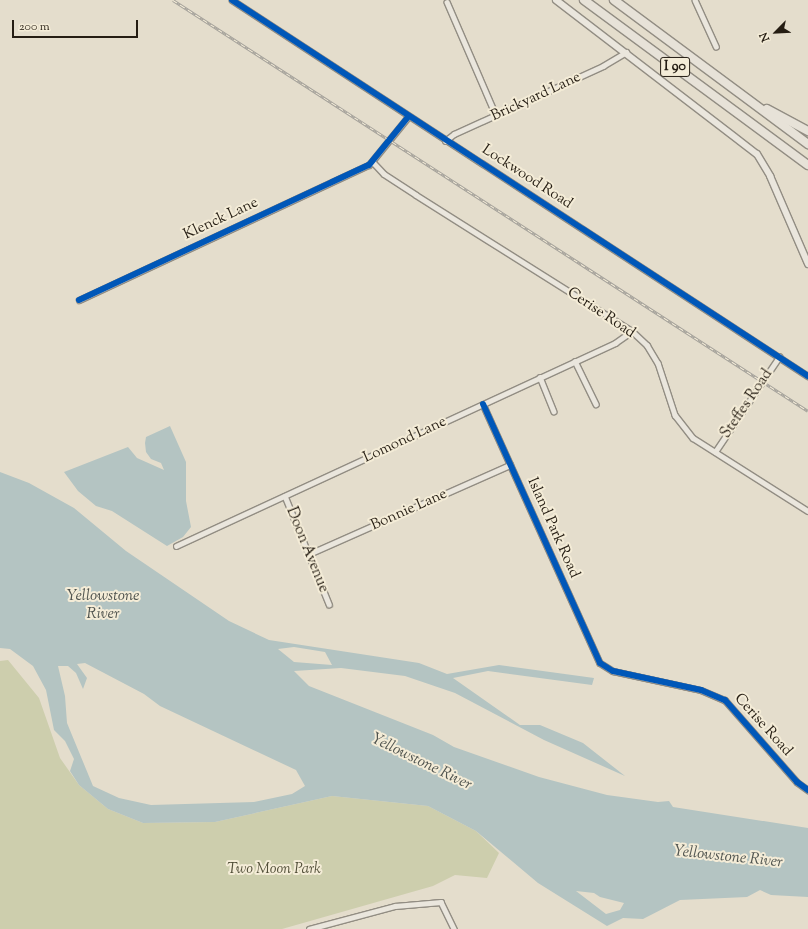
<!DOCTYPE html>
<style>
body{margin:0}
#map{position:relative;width:808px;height:929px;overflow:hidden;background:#e4ddcc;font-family:"Sorts Mill Goudy",serif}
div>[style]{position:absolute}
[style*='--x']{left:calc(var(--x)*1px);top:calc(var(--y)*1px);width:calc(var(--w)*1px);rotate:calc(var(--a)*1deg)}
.green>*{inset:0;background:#cdcead}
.water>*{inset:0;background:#b4c4c2}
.roads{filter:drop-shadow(1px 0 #928d83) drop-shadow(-1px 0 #928d83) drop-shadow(0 1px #928d83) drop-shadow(0 -1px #928d83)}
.street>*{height:4.5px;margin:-2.25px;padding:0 2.25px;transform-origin:2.25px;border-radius:2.25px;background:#eae6dd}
.secondary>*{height:6px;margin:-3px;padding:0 3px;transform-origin:3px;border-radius:3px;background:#eae6dd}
.highway>*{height:8px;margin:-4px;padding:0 4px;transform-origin:4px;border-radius:4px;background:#e7e2d8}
.rail>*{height:3px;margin-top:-1.5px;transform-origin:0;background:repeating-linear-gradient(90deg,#f4ecd7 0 4.5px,#a4a19a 0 9px);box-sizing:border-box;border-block:1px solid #a4a19a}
.cycleway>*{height:6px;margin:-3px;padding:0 3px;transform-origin:3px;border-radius:3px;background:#0057b8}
span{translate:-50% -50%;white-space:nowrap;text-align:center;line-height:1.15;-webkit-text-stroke:4px #f4ecd7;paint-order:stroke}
.shield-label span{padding:1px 3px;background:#f4ecd7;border:1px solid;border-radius:3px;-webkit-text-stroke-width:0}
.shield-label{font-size:14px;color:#251d13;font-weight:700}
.street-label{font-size:15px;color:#251d13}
.park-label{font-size:15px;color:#524f39;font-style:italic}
.water-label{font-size:16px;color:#50544f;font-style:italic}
.north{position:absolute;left:756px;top:12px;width:40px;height:40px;-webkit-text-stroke:3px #f4ecd7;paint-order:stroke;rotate:246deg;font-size:11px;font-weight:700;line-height:16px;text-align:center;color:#251d13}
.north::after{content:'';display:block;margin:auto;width:14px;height:18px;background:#251d13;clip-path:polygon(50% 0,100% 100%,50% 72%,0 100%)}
.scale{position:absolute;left:12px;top:20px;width:126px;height:18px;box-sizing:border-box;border:2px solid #251d13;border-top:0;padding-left:5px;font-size:12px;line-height:14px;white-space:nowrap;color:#251d13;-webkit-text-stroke:3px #f4ecd7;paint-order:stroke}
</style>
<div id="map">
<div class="green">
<div style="clip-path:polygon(8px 660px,39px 698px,60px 758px,79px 785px,108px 809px,143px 823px,215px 822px,332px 796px,428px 806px,476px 831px,499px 853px,487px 878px,455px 875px,433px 886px,282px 929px,0 929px,0 661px)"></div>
</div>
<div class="water">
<div style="clip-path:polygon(170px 426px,186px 462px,186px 501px,191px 527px,183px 537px,167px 546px,112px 511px,96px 506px,78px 491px,64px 472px,128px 447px,137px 458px,164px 470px,161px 463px,151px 459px,146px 452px,145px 443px,146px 437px)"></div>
<div style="clip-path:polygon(evenodd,0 472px,29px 483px,74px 508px,126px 551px,229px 621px,269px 640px,419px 663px,447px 674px,499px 665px,594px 678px,592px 685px,488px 671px,453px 678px,520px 725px,540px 725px,583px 743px,625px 776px,544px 740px,455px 693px,405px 676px,341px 668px,294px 671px,309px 686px,433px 735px,454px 747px,539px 777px,607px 795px,658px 802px,669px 801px,673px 807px,808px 828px,808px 897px,771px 895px,760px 890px,747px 897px,680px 900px,643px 919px,623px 918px,607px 926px,538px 883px,476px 831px,428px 806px,332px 796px,215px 822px,143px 823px,108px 809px,79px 785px,70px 771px,74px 759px,65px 741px,54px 730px,46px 690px,33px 666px,10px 649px,0 648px,0 472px,294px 647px,325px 652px,332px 665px,294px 662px,278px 649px,294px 647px,0 472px,85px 663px,144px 694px,160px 706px,296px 770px,305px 786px,292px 794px,254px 802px,151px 805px,119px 798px,93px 786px,67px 723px,65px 696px,58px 666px,68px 666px,76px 673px,83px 689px,87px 678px,77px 664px,85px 663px,0 472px,576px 891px,594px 893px,600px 897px,624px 903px,620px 910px,606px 914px,576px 891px)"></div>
</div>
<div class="roads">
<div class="street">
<div style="--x:232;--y:0;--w:688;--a:33.14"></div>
<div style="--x:695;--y:0;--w:51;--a:65.5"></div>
<div style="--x:447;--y:2;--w:123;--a:66.6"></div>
<div style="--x:445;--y:141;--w:11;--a:-38"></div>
<div style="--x:454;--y:134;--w:164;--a:-24.5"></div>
<div style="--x:603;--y:66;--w:27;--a:-31"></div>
<div style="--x:373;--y:162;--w:16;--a:47"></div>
<div style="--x:384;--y:174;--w:38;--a:33"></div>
<div style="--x:416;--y:195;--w:255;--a:32.2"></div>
<div style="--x:632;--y:331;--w:21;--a:43"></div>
<div style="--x:647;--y:345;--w:21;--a:59"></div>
<div style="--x:658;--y:363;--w:55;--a:71.9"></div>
<div style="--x:675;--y:415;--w:29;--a:52"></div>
<div style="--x:693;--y:438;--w:136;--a:32.4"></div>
<div style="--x:79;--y:300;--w:320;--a:-25"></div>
<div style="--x:369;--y:165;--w:62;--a:-50.9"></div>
<div style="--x:575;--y:361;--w:48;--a:64"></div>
<div style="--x:540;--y:377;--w:37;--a:68"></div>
<div style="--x:483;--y:404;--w:284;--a:65.7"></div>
<div style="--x:600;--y:663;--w:15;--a:32"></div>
<div style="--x:613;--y:671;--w:90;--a:12.2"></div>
<div style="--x:701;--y:690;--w:26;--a:23"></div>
<div style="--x:725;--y:700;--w:109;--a:48.7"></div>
<div style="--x:797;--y:782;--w:14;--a:36"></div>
<div style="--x:715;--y:452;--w:115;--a:-56"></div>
<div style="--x:285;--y:496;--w:117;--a:67.8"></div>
<div style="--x:176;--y:546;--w:484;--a:-24.8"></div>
<div style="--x:615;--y:343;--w:21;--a:-35"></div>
<div style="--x:309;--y:554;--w:220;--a:-23.9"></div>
<div style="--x:309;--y:929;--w:89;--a:-15"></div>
<div style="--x:395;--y:906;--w:46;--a:-5"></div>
<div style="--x:441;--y:902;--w:30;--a:64"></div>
</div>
<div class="secondary">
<div style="--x:556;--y:0;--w:253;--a:37.5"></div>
<div style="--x:757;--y:154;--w:26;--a:59"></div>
<div style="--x:770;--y:176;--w:96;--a:66.6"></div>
</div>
<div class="highway">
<div style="--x:584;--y:0;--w:278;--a:36.4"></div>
<div style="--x:614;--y:0;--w:242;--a:36.6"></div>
<div style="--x:767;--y:109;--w:47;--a:28.2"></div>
</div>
</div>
<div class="rail">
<div style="--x:173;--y:0;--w:756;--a:32.91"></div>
</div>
<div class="cycleway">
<div style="--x:232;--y:0;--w:688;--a:33.14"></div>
<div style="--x:79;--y:300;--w:320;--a:-25"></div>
<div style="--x:369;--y:165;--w:62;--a:-50.9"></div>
<div style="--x:483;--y:404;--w:284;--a:65.7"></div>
<div style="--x:600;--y:663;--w:15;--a:32"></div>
<div style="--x:613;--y:671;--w:90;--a:12.2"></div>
<div style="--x:701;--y:690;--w:26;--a:23"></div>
<div style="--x:725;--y:700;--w:109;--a:48.7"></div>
<div style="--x:797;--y:782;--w:14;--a:36"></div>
</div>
<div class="shield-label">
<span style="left:675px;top:67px">I 90</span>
</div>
<div class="street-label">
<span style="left:536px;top:97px;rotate:-25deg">Brickyard Lane</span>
<span style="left:527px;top:177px;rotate:33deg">Lockwood Road</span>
<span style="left:221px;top:219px;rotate:-25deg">Klenck Lane</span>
<span style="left:601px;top:313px;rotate:34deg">Cerise Road</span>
<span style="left:747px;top:404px;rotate:-56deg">Steffes Road</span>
<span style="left:405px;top:440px;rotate:-25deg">Lomond Lane</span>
<span style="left:409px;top:510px;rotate:-24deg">Bonnie Lane</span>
<span style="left:553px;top:528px;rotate:66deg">Island Park Road</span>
<span style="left:307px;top:550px;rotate:68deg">Doon Avenue</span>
<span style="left:763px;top:725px;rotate:48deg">Cerise Road</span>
</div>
<div class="park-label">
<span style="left:274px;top:870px">Two Moon Park</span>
</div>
<div class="water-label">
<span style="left:103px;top:606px">Yellowstone<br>River</span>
<span style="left:421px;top:763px;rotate:26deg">Yellowstone River</span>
<span style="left:728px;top:858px;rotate:6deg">Yellowstone River</span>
</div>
<div class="north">N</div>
<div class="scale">200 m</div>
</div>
